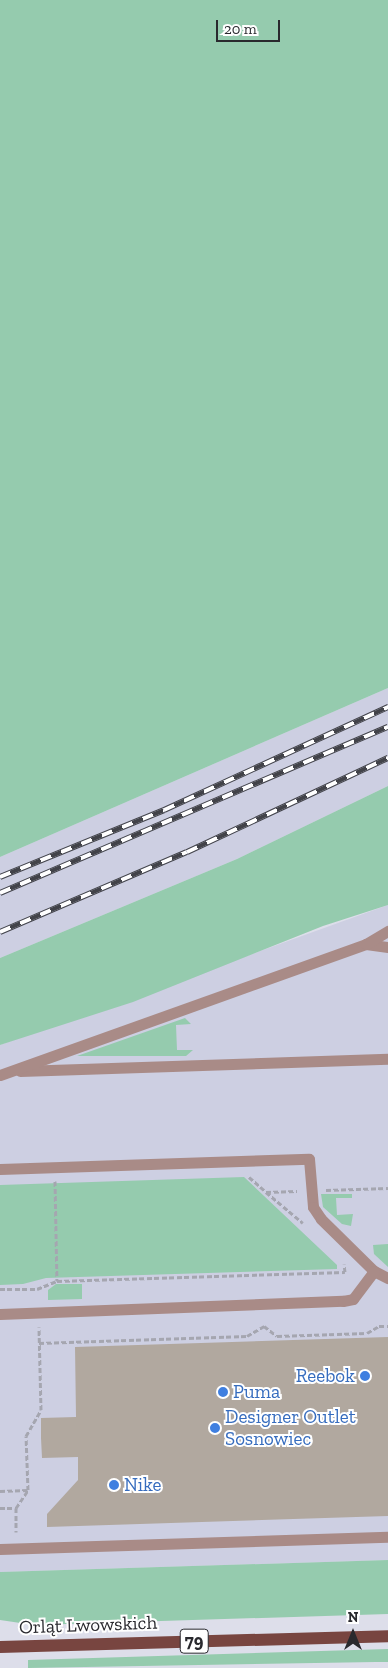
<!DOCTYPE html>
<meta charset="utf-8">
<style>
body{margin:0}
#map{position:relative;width:388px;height:1668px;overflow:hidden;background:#dddeea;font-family:"Zilla Slab",serif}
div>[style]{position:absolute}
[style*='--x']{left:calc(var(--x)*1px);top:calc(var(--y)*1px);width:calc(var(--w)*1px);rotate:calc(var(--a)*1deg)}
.built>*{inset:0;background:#cdcfe2}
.green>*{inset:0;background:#95cbae}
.building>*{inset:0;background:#b1a89f}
.path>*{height:3px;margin-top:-1.5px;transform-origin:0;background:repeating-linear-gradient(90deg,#a5a6b0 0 5px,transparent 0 7.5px)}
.lane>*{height:11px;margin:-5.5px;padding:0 5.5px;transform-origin:5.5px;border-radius:5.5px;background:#a98b87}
.primary>*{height:12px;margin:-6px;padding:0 6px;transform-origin:6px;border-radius:6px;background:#784540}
.rail>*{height:5.5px;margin-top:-2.75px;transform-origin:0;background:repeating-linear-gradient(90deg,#fff 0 11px,#424349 0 22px);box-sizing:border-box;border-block:1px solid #424349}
.dots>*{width:14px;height:14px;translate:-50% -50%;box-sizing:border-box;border:2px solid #fff;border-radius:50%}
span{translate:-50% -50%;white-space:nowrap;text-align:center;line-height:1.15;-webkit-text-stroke:4px #fff;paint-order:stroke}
.shield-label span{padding:1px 4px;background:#fff;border:1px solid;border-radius:4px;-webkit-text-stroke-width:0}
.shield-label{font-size:18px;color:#29292e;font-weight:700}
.shop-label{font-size:19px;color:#366cbe}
.right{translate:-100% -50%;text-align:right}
.left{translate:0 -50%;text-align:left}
.street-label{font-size:19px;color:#29292e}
.north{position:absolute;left:328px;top:1608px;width:50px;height:50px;-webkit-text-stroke:4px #fff;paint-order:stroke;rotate:0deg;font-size:14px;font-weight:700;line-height:20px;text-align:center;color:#29292e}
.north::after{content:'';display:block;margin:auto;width:18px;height:22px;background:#29292e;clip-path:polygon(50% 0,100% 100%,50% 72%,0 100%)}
.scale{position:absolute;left:216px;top:20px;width:64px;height:22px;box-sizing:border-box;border:2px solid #29292e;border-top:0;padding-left:6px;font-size:15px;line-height:18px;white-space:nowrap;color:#29292e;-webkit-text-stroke:4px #fff;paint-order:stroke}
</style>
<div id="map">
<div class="built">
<div style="clip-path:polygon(388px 688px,388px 786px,237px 859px,0 958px,0 857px)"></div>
<div style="clip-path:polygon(388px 905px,388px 1560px,0 1572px,0 1045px)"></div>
</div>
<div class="green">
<div style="clip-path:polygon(0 0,388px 0,388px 688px,0 857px)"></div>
<div style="clip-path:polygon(388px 786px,388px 905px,323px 926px,133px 1002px,0 1045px,0 958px,237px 859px)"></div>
<div style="clip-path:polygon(185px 1018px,191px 1024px,176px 1025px,177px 1050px,193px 1050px,186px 1056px,77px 1056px)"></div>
<div style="clip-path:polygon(244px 1177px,337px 1265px,337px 1269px,46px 1278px,23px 1284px,0 1285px,0 1185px)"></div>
<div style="clip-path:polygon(321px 1194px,352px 1194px,352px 1198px,336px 1198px,337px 1215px,353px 1214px,351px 1226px,342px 1224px,323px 1207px)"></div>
<div style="clip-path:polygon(388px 1244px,388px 1267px,374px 1254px,373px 1245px)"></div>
<div style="clip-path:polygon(56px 1284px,82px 1284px,82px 1299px,48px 1300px,48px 1290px)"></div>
<div style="clip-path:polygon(388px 1560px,388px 1614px,34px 1625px,0 1620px,0 1572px)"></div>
<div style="clip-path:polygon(388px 1649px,388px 1662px,376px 1662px,28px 1668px,28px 1660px)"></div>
</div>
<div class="building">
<div style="clip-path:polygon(388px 1337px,388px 1516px,47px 1527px,47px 1514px,78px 1480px,78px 1457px,42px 1458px,41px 1438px,41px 1418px,76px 1417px,75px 1347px)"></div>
</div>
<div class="path">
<div style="--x:249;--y:1177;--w:23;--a:41"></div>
<div style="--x:266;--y:1192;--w:31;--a:-2"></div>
<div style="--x:55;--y:1181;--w:100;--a:88.9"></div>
<div style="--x:326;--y:1190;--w:62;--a:-1.8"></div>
<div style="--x:266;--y:1192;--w:48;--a:40"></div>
<div style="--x:0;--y:1289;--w:37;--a:0"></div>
<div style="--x:37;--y:1289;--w:22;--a:-22"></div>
<div style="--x:57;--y:1281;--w:288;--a:-1.8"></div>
<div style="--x:345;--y:1272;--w:8;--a:-97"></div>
<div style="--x:39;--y:1343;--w:208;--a:-1.9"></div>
<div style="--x:247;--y:1336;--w:20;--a:-30"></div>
<div style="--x:264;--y:1326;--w:16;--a:38"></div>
<div style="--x:277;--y:1336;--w:90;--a:-1.9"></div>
<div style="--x:367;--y:1333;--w:14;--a:-30"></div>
<div style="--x:379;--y:1326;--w:9;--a:0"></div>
<div style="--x:0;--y:1491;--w:28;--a:-2"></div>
<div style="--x:0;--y:1508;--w:16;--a:0"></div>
<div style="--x:16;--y:1508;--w:22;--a:-56"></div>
<div style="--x:28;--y:1490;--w:54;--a:-92.1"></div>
<div style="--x:26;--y:1436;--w:30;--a:-60"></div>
<div style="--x:41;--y:1410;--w:83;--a:-91.4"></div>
<div style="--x:16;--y:1508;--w:24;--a:90"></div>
</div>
<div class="lane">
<div style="--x:366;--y:944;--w:22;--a:8"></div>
<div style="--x:20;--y:1071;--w:368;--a:-1.9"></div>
<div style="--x:0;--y:1075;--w:389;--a:-19.7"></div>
<div style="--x:366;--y:944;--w:26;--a:-31"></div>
<div style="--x:0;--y:1169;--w:309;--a:-1.9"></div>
<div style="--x:309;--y:1159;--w:48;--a:85.2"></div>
<div style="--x:313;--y:1207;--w:14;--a:56"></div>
<div style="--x:321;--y:1219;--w:74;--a:44.5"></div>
<div style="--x:374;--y:1271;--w:16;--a:27"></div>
<div style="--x:0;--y:1314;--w:343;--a:-2.2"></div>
<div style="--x:343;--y:1301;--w:10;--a:-11"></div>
<div style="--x:353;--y:1299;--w:35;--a:-53"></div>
<div style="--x:0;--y:1549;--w:388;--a:-1.8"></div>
</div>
<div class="primary">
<div style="--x:0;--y:1647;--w:388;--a:-1.6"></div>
</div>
<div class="rail">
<div style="--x:0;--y:877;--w:177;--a:-22.2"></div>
<div style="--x:164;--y:810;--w:247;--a:-24.7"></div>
<div style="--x:0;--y:893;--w:422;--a:-23.2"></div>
<div style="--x:0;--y:932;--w:203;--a:-23.2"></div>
<div style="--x:187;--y:852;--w:222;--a:-25.1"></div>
</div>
<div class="dots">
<div style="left:365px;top:1376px;background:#3f7fe0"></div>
<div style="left:223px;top:1392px;background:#3f7fe0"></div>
<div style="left:215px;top:1428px;background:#3f7fe0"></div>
<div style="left:114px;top:1485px;background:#3f7fe0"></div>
</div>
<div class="shield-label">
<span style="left:194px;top:1641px">79</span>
</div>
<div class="shop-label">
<span class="right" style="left:355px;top:1376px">Reebok</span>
<span class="left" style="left:233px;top:1392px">Puma</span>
<span class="left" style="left:225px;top:1428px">Designer Outlet<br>Sosnowiec</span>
<span class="left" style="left:124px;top:1485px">Nike</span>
</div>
<div class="street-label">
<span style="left:88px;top:1625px;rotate:-2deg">Orląt Lwowskich</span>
</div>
<div class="north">N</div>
<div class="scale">20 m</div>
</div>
